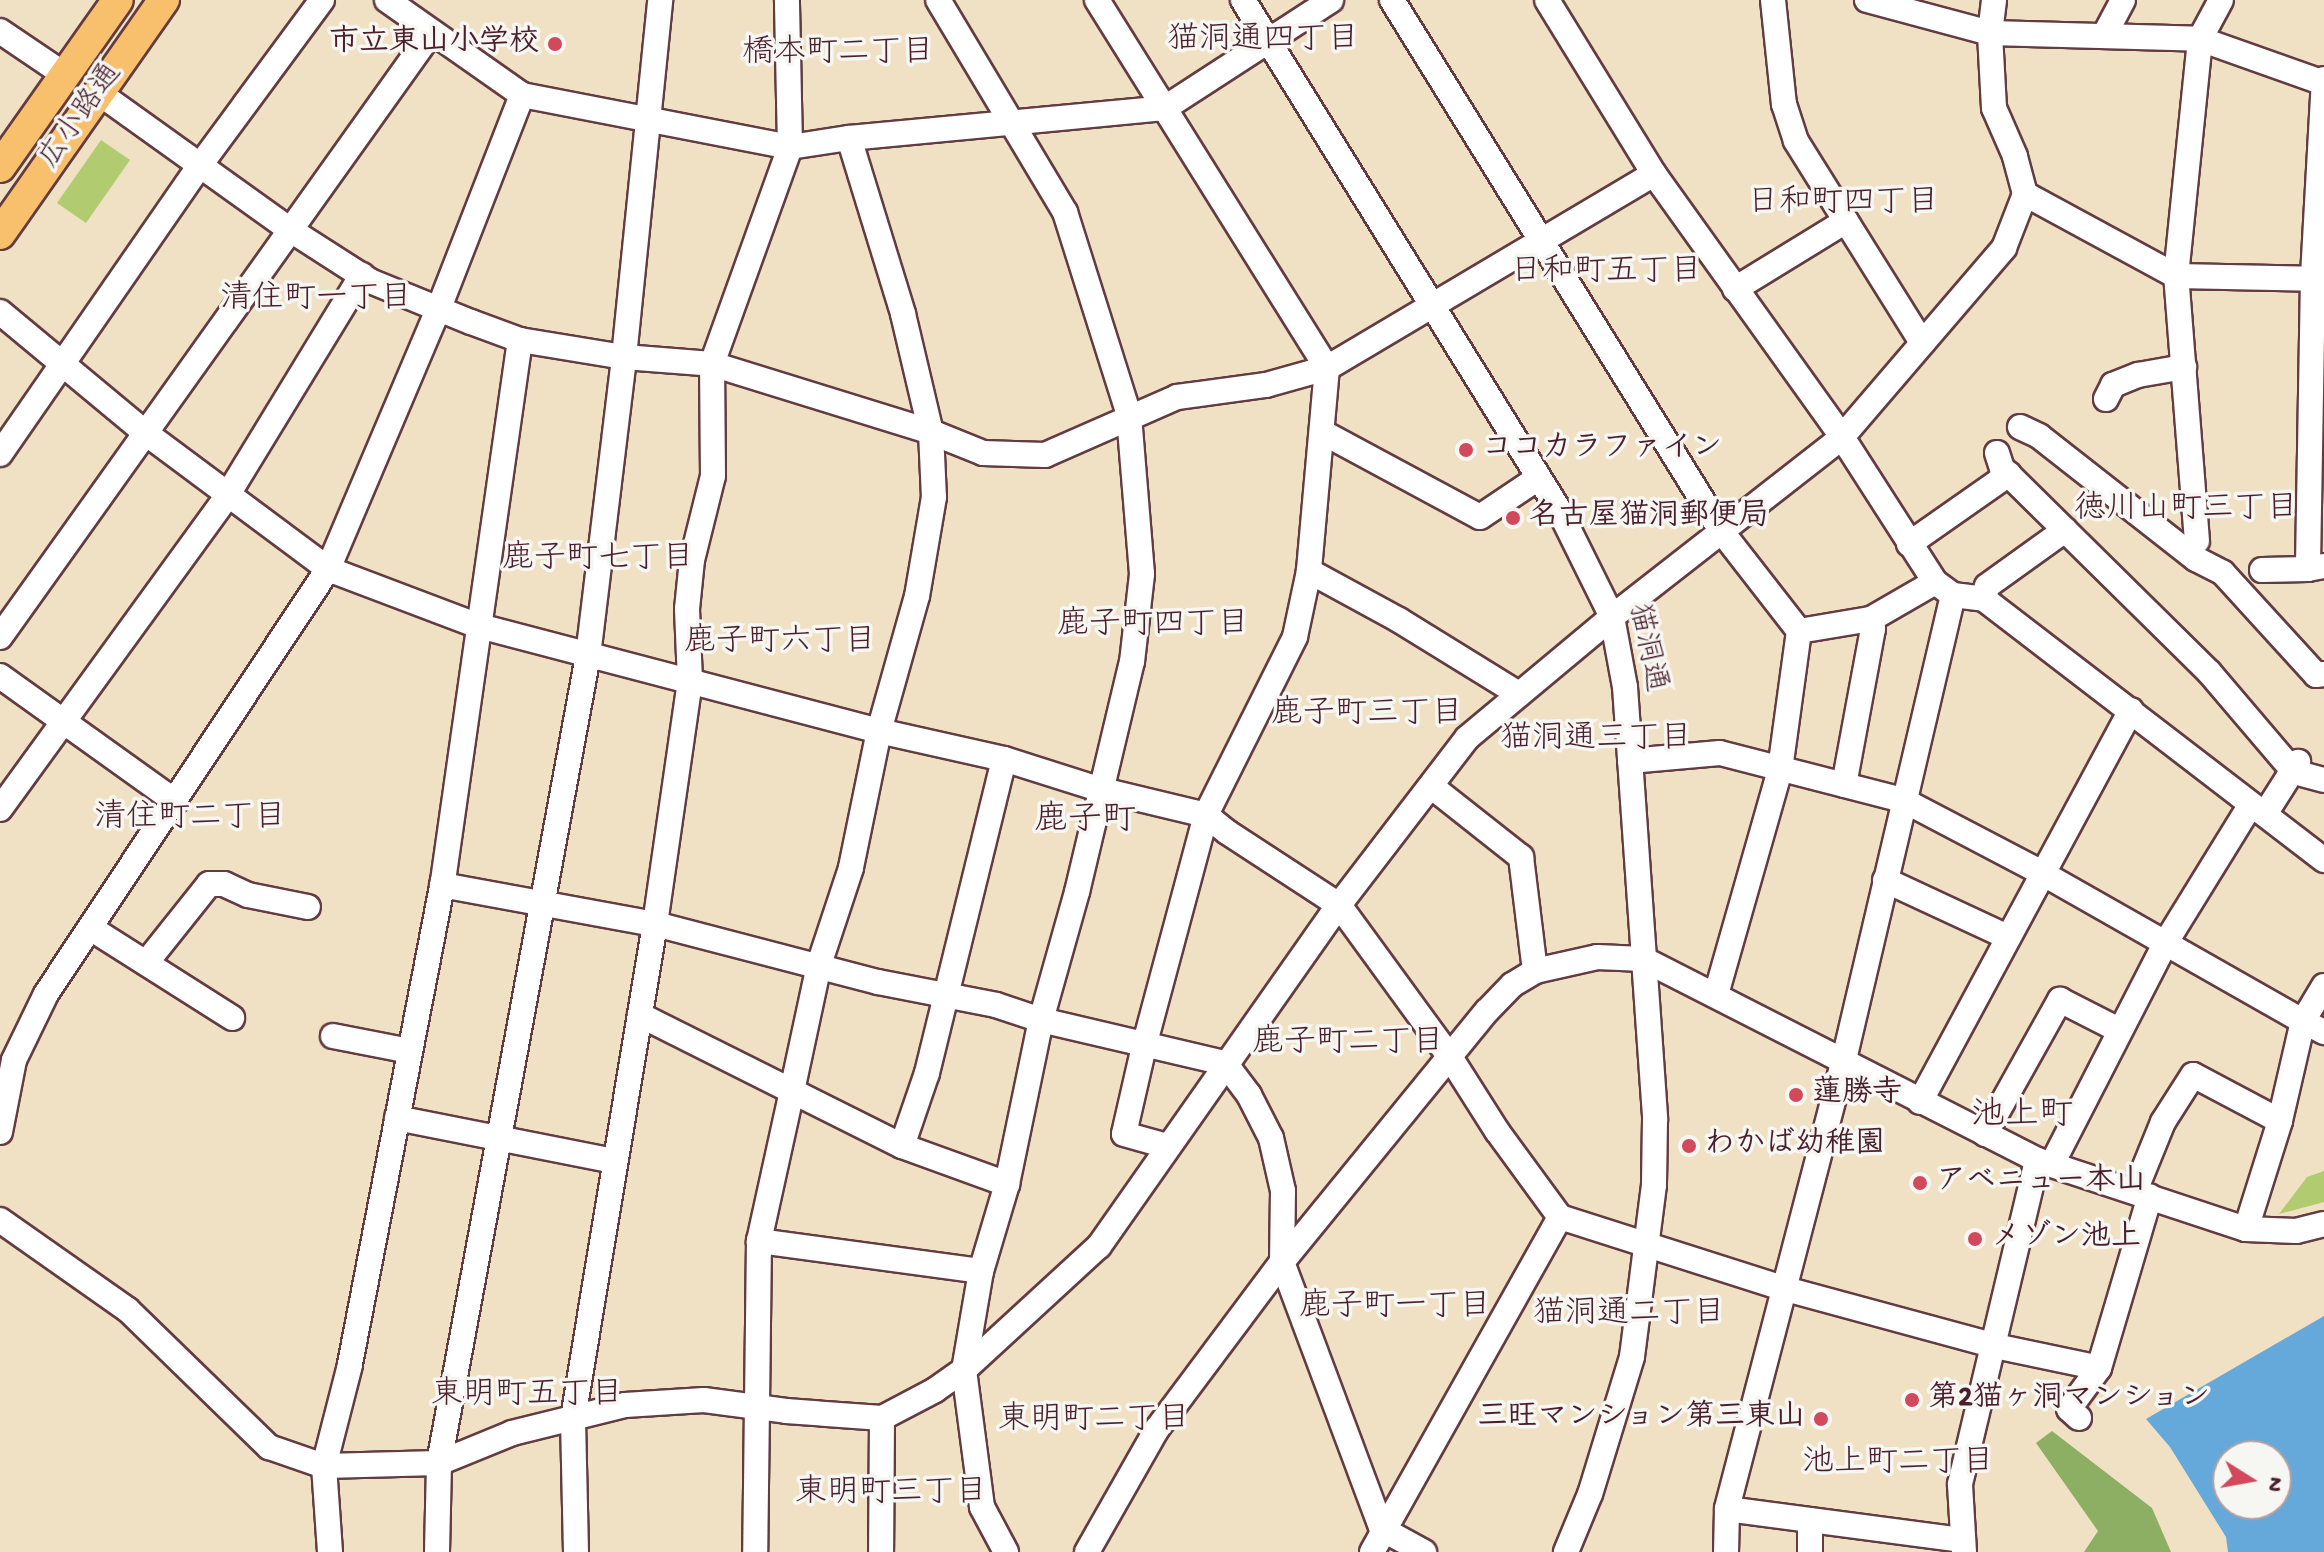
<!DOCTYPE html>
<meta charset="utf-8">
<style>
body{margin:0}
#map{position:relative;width:2324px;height:1552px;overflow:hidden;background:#f0e1c4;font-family:"Gochi Hand","Klee One",sans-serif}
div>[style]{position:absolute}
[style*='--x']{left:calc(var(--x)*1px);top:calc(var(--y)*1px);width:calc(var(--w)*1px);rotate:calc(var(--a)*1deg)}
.green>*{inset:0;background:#b1cb71}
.forest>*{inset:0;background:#8caf63}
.water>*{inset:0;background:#65a8da}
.roads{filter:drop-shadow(2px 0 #633c42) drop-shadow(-2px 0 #633c42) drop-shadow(0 2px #633c42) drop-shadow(0 -2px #633c42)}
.minor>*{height:24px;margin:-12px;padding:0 12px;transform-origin:12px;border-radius:12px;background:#fff}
.major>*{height:30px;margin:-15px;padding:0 15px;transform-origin:15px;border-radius:15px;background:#f8bf6c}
.dots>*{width:22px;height:22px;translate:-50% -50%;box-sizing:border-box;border:4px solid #f6f6f2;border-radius:50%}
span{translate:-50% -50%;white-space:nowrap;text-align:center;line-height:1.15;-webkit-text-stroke:7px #f6f6f2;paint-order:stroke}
.poi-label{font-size:30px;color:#4a1f2b;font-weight:700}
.right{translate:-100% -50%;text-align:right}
.left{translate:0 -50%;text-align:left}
.street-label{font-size:30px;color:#4a1f2b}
.neighbourhood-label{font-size:32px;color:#4a1f2b}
.quarter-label{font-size:34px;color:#4a1f2b}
.north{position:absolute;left:2212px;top:1440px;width:80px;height:80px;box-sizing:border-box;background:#f6f6f2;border:2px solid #b1a0a2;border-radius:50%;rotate:101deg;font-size:22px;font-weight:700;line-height:32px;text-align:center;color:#4a1f2b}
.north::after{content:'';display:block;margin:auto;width:28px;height:36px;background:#d1495b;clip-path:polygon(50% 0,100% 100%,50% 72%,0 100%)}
</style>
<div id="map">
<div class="green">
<div style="clip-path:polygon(101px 140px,130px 160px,86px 223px,57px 203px)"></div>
<div style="clip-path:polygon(2324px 1171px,2324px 1202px,2279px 1214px,2307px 1177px)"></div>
</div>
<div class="forest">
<div style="clip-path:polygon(2052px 1431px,2152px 1508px,2171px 1552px,2084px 1552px,2098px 1531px,2036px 1443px)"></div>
</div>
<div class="water">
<div style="clip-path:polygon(evenodd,2324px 1316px,2324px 1552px,2228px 1552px,2226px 1537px,2170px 1447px,2146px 1419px,2324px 1316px,2276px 1456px,2276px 1504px,2228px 1504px,2228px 1456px,2276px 1456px)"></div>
</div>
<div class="roads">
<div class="minor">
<div style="--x:387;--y:0;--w:165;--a:35.1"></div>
<div style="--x:1097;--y:0;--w:434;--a:58"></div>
<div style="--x:1327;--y:368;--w:204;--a:95.1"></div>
<div style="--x:1309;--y:571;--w:67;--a:102"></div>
<div style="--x:1295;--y:637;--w:199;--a:116.6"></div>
<div style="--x:1206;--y:815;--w:235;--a:105"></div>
<div style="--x:1145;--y:1042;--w:94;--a:102.9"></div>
<div style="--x:1124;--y:1134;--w:45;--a:15.6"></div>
<div style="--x:1243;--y:0;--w:600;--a:58.22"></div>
<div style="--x:1559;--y:510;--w:119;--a:63.6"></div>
<div style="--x:1612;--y:617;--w:71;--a:79.5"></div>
<div style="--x:1625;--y:687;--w:434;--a:86"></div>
<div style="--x:1655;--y:1120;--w:65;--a:90.9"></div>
<div style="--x:1654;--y:1185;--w:173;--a:97.3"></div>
<div style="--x:1632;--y:1357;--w:143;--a:107"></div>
<div style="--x:1590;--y:1494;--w:63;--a:112.5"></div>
<div style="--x:1392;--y:0;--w:626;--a:58.19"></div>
<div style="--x:1722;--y:532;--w:125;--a:52.1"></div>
<div style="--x:1799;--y:631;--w:140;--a:97.8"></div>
<div style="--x:1780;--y:770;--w:233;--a:105.9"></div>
<div style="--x:1773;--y:0;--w:105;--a:84"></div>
<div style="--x:1784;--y:104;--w:39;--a:72"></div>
<div style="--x:1796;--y:141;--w:238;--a:58"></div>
<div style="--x:1867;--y:0;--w:127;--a:15"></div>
<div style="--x:1990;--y:33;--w:210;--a:1.6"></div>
<div style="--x:2200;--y:39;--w:132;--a:19.5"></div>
<div style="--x:0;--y:31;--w:78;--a:34.1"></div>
<div style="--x:2105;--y:34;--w:38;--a:-62"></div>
<div style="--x:2324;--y:79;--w:199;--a:93.2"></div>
<div style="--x:2313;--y:278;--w:291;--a:91"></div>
<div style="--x:2308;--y:569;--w:16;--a:-11"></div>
<div style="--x:99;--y:93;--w:234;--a:35.6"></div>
<div style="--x:289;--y:229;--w:96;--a:32.7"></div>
<div style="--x:370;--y:281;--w:109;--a:22.1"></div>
<div style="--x:471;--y:322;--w:52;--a:20.2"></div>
<div style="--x:520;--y:340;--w:105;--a:9.3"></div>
<div style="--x:624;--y:357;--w:88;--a:4.5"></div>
<div style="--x:712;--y:364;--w:229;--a:17.2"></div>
<div style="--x:931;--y:432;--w:56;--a:22"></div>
<div style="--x:983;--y:453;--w:62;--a:1.8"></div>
<div style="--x:1045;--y:455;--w:144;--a:-23.7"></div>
<div style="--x:1177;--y:397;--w:90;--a:-7.7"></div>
<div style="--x:1266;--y:385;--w:63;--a:-15.6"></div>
<div style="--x:1327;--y:368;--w:380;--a:-30.7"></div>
<div style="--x:1654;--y:174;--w:204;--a:-121.6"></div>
<div style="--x:849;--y:138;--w:184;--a:72.9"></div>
<div style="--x:903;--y:314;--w:121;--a:76.7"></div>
<div style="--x:931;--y:432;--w:65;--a:87.4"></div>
<div style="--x:934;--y:497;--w:100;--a:99.7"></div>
<div style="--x:917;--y:596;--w:140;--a:105.7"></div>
<div style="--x:879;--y:731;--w:140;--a:101.6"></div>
<div style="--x:851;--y:868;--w:102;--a:108.3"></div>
<div style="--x:819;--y:965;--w:129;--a:102.1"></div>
<div style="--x:792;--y:1091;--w:123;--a:26.6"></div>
<div style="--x:902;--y:1146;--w:112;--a:19.9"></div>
<div style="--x:1007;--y:1184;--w:91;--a:106.6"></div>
<div style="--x:981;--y:1271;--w:100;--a:99.7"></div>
<div style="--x:964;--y:1370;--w:138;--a:82.5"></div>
<div style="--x:982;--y:1507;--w:51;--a:61.9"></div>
<div style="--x:1654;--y:174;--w:323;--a:54.4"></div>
<div style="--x:1842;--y:437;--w:172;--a:57.3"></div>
<div style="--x:1935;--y:582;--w:22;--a:36"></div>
<div style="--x:1953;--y:595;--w:481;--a:103.2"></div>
<div style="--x:1843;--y:1063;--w:461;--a:104.6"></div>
<div style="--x:1727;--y:1509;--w:43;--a:91.3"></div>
<div style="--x:2025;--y:194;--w:172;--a:28.5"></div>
<div style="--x:2176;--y:276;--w:238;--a:-84.2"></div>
<div style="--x:2200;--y:39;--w:44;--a:-61.7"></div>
<div style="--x:1735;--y:289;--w:130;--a:-31.5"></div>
<div style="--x:0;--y:312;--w:191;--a:39.7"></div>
<div style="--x:147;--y:434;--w:226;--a:36.7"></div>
<div style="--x:328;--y:569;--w:284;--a:-67"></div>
<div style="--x:439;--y:308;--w:229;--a:-68.7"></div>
<div style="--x:522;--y:95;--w:273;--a:11"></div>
<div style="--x:790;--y:147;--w:60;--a:-8.7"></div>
<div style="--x:849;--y:138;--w:317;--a:-5.4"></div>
<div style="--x:1165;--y:108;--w:198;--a:-33"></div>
<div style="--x:520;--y:340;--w:546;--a:98.1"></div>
<div style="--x:443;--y:881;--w:493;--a:100.9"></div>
<div style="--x:350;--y:1365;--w:104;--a:104.4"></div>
<div style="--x:324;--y:1466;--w:115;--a:-1.5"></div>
<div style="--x:439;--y:1463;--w:79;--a:-22.3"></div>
<div style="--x:512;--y:1433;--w:116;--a:-13.9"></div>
<div style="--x:625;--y:1405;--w:79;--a:-3.6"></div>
<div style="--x:704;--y:1400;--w:83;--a:7.6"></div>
<div style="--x:786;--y:1411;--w:96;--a:4.2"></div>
<div style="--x:882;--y:1418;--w:134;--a:90.4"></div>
<div style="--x:2106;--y:399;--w:16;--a:-63"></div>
<div style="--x:2113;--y:385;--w:27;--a:-22"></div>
<div style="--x:2138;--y:375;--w:47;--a:-9.9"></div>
<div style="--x:2020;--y:427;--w:21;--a:25"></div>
<div style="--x:2039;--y:436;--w:199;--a:38.1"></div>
<div style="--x:2196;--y:559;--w:30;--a:27"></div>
<div style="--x:2223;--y:573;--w:138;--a:47.6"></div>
<div style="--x:2316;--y:675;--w:8;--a:-7"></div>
<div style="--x:1322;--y:432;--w:179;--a:28.3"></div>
<div style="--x:1480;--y:517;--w:70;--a:-33.9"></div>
<div style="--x:1997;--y:453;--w:16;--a:72"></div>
<div style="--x:2002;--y:468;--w:291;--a:44.6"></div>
<div style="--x:2209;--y:672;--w:131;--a:49.6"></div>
<div style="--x:2294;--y:772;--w:31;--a:15"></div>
<div style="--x:0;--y:454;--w:353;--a:-55.3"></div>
<div style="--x:201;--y:164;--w:204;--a:-53.6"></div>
<div style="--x:2197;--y:541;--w:266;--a:-94.5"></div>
<div style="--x:2176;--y:276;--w:148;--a:1.2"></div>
<div style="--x:1909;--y:544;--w:122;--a:-35"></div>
<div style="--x:2262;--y:570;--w:46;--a:-1.2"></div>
<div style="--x:1309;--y:571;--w:102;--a:28.6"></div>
<div style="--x:1399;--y:620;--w:141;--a:31.7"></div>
<div style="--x:1953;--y:595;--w:31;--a:7"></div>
<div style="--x:1984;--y:599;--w:429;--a:37.5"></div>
<div style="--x:1984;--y:599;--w:13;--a:-77"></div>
<div style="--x:1987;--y:586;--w:96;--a:-35.7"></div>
<div style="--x:1799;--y:631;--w:73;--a:-9.5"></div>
<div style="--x:1871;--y:619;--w:74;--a:-30"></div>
<div style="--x:0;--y:637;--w:742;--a:-54.49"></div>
<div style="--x:0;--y:676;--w:216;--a:35.6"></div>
<div style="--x:1630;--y:761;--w:90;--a:-5.1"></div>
<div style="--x:1720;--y:753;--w:189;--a:14.4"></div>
<div style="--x:1903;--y:800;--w:157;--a:27.7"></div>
<div style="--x:2042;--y:873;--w:300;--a:29.6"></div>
<div style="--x:2303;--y:1021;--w:103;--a:103"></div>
<div style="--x:2280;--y:1121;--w:98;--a:-152.1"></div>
<div style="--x:2193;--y:1075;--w:56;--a:122.6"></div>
<div style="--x:2163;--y:1122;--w:74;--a:112.1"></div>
<div style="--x:1844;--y:785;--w:159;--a:-79.5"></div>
<div style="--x:1873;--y:629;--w:10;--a:-101"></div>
<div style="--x:1431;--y:786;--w:115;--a:38.3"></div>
<div style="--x:1521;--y:857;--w:115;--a:83"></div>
<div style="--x:0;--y:809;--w:387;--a:-54"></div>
<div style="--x:227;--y:496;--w:259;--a:-58.6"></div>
<div style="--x:2265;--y:814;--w:62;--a:-57.6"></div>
<div style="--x:1885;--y:880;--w:136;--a:24.9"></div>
<div style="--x:442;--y:885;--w:217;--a:10.4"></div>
<div style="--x:655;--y:924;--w:230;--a:14.6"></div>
<div style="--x:878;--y:982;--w:120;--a:11"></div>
<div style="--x:996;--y:1005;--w:47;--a:18.4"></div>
<div style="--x:1041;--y:1020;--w:133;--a:-74.3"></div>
<div style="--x:1077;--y:892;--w:236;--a:-76.6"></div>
<div style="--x:1132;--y:662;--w:89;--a:-83.5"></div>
<div style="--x:1142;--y:574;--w:160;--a:-94.7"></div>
<div style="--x:1129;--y:415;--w:213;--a:-107.5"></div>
<div style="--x:1065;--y:212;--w:247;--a:-120.9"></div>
<div style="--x:92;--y:929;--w:166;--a:32.4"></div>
<div style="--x:146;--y:963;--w:101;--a:-51.4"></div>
<div style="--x:209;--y:884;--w:15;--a:0"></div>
<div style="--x:224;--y:884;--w:26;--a:25"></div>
<div style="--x:248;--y:895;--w:61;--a:11.3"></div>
<div style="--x:2324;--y:986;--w:41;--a:121"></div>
<div style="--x:2303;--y:1021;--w:24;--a:28"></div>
<div style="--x:640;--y:1015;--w:170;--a:26.6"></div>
<div style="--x:792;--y:1091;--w:154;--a:102.4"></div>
<div style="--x:759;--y:1241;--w:311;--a:90.7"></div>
<div style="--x:333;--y:1036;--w:78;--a:11"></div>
<div style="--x:1920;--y:1102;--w:445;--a:-61.7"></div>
<div style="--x:397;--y:1118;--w:222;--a:11.2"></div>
<div style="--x:0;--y:1132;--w:73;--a:-79"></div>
<div style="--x:14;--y:1060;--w:73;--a:-64.1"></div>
<div style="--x:46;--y:994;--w:510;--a:-56.43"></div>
<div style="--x:328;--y:569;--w:161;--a:20.7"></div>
<div style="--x:479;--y:626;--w:414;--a:14.7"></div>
<div style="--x:879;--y:731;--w:128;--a:12.6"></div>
<div style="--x:1004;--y:759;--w:103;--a:17.6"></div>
<div style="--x:1102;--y:790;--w:107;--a:13.5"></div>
<div style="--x:1206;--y:815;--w:27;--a:39"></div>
<div style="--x:1227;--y:832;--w:134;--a:33.1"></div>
<div style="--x:1339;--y:905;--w:210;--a:-52.5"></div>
<div style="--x:1467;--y:738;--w:189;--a:-39.8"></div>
<div style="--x:1612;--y:617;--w:292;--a:-38"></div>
<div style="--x:1842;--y:437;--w:249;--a:-49.4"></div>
<div style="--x:2004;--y:248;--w:58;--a:-68.7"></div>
<div style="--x:2025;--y:194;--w:39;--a:-105"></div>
<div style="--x:2015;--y:156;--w:52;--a:-113.6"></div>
<div style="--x:1994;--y:108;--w:75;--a:-93.1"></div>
<div style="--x:1990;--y:33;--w:33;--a:-83"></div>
<div style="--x:1985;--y:1134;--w:154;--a:-60.8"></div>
<div style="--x:2060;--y:1000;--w:66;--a:27"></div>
<div style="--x:902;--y:1146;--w:77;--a:-71.1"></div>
<div style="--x:927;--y:1073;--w:323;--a:-76.2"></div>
<div style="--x:2053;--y:1162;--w:247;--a:-62.8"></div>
<div style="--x:2166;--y:942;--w:160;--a:-58.3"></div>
<div style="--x:1007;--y:1184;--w:167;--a:-78.3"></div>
<div style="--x:1041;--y:1020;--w:189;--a:13.2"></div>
<div style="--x:1225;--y:1063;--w:40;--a:53"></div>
<div style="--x:1249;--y:1095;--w:48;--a:62.9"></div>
<div style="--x:1271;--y:1138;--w:54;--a:77.2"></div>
<div style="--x:1283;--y:1191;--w:71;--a:90.8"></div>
<div style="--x:1282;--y:1262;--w:285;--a:69.5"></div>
<div style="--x:1382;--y:1529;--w:48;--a:28.7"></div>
<div style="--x:1560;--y:1217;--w:233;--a:17.7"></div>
<div style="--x:1782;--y:1288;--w:221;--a:15.2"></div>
<div style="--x:1995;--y:1346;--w:106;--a:11.9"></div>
<div style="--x:0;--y:1220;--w:156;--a:35.1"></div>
<div style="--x:128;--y:1310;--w:197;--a:44.2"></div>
<div style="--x:269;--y:1447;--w:58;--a:19.1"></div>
<div style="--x:324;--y:1466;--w:86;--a:86"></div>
<div style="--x:2246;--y:1229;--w:113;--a:-72.5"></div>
<div style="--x:759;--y:1241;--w:224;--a:7.7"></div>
<div style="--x:882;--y:1418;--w:60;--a:-27.8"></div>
<div style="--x:935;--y:1390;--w:35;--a:-35"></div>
<div style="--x:964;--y:1370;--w:183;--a:-42.6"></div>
<div style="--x:1099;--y:1246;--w:417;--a:-54.9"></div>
<div style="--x:1339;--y:905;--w:188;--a:53.9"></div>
<div style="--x:1450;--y:1057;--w:88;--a:57.6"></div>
<div style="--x:1497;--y:1131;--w:107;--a:53.8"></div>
<div style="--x:1560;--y:1217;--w:384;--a:119.3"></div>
<div style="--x:2079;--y:1418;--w:13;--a:-138"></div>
<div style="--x:2069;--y:1409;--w:51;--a:-53.8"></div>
<div style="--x:2099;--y:1368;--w:179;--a:-73.5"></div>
<div style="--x:1727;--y:1509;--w:238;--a:7.5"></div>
<div style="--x:437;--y:1552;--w:89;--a:-88.7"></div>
<div style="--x:439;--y:1463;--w:821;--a:-79.54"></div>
<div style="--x:588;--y:656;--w:301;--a:-83.1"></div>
<div style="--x:624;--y:357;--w:359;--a:-84.2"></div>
<div style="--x:576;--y:1552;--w:134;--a:-91.3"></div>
<div style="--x:573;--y:1418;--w:501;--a:-80.58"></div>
<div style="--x:655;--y:924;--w:246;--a:-81.8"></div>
<div style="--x:690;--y:681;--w:72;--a:-92.4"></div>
<div style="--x:687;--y:609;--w:49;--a:-84.2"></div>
<div style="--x:692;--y:560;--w:87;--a:-76"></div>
<div style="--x:713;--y:476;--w:112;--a:-90.5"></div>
<div style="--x:712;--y:364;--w:231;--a:-70.2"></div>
<div style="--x:790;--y:147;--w:147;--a:-91.2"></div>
<div style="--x:1087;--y:1552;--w:142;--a:-60.4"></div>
<div style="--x:1157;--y:1429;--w:209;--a:-53.2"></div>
<div style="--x:1282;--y:1262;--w:324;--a:-50.8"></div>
<div style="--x:1487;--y:1011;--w:36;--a:-46"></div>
<div style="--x:1512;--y:985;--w:27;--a:-31"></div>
<div style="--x:1535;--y:971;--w:64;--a:-12.7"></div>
<div style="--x:1597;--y:957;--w:46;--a:2.5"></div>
<div style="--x:1643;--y:959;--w:442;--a:27"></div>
<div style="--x:2037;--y:1160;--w:220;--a:18.3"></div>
<div style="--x:2246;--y:1229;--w:50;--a:2.3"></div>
<div style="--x:2296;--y:1231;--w:29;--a:-14"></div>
<div style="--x:1810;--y:1552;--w:32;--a:-90"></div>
<div style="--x:1964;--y:1552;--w:68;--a:-93.4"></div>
<div style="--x:1960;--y:1484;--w:333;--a:-76.6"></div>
</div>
<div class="major">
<div style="--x:0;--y:167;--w:204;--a:-54.8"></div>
<div style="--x:0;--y:234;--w:286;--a:-55"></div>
</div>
</div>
<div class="dots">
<div style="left:555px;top:44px;background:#d1495b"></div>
<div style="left:1466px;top:450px;background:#d1495b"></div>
<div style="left:1513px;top:518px;background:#d1495b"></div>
<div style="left:1796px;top:1095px;background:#d1495b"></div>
<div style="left:1689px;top:1146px;background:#d1495b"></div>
<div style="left:1920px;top:1183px;background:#d1495b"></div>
<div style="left:1975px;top:1239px;background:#d1495b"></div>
<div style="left:1912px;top:1400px;background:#d1495b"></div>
<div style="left:1821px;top:1419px;background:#d1495b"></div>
</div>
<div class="poi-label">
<span class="right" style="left:539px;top:44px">市立東山小学校</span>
<span class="left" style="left:1482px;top:450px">ココカラファイン</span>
<span class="left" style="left:1529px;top:518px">名古屋猫洞郵便局</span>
<span class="left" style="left:1812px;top:1095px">蓮勝寺</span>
<span class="left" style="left:1705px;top:1146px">わかば幼稚園</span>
<span class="left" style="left:1936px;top:1183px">アベニュー本山</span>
<span class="left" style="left:1991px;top:1239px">メゾン池上</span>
<span class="left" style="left:1928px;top:1400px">第2猫ヶ洞マンション</span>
<span class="right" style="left:1805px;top:1419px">三旺マンション第三東山</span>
</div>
<div class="street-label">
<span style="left:82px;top:117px;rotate:-55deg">広小路通</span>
<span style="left:1645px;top:648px;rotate:78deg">猫洞通</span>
</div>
<div class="neighbourhood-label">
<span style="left:1263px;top:41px">猫洞通四丁目</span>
<span style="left:838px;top:54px">橋本町二丁目</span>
<span style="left:1843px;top:204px">日和町四丁目</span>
<span style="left:1606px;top:273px">日和町五丁目</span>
<span style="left:316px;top:300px">清住町一丁目</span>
<span style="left:2186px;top:510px">徳川山町三丁目</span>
<span style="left:598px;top:560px">鹿子町七丁目</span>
<span style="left:1153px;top:626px">鹿子町四丁目</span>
<span style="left:780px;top:643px">鹿子町六丁目</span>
<span style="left:1367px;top:715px">鹿子町三丁目</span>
<span style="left:1596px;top:740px">猫洞通三丁目</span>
<span style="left:190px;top:819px">清住町二丁目</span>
<span style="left:1348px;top:1044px">鹿子町二丁目</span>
<span style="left:1395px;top:1308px">鹿子町一丁目</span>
<span style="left:1629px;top:1315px">猫洞通二丁目</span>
<span style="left:527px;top:1396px">東明町五丁目</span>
<span style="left:1094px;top:1421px">東明町二丁目</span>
<span style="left:1898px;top:1464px">池上町二丁目</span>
<span style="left:891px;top:1494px">東明町三丁目</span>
</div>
<div class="quarter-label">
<span style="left:1085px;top:823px">鹿子町</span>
<span style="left:2022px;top:1118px">池上町</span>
</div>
<div class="north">N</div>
</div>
